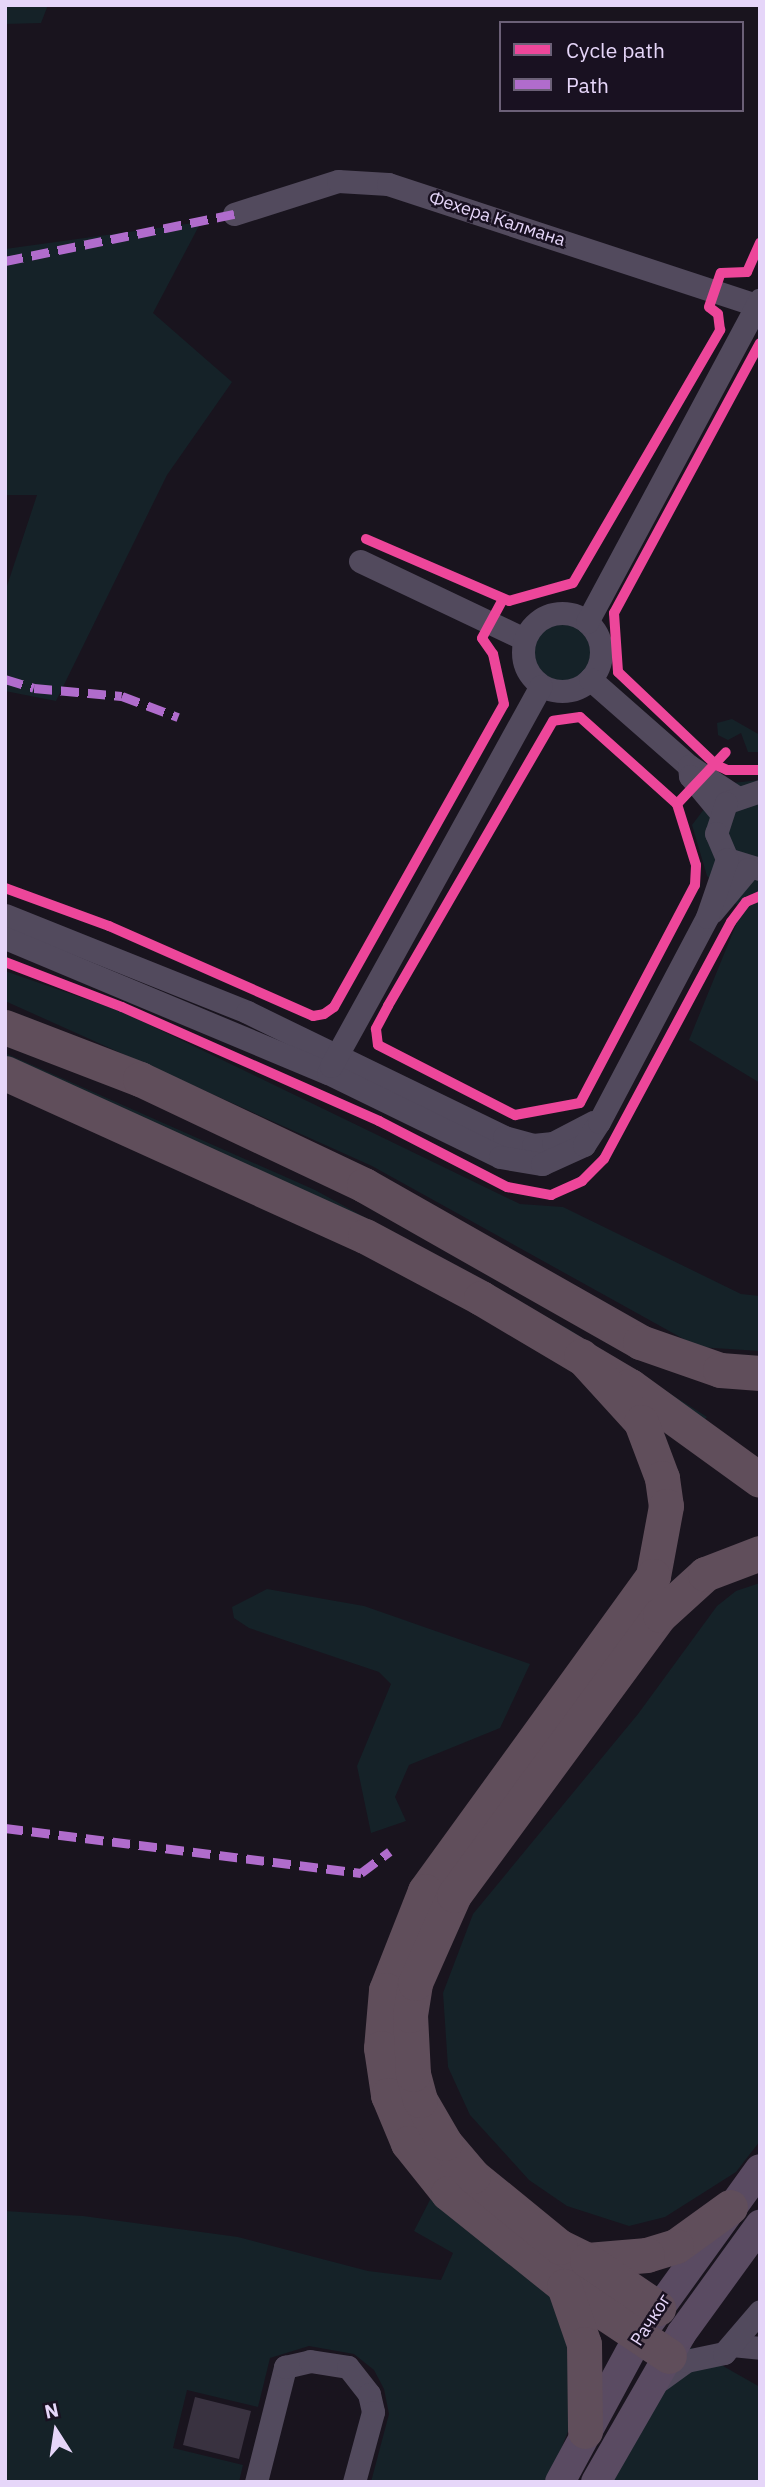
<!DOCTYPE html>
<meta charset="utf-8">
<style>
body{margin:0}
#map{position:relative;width:765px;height:2487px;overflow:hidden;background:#19141e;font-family:"IBM Plex Sans",sans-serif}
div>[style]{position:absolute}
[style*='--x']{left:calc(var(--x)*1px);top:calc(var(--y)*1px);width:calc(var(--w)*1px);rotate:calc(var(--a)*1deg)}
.green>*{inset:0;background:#152228}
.round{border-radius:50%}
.building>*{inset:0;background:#393240}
.minor>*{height:23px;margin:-11.5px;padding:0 11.5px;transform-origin:11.5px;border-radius:11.5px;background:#524a5d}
.minor>.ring{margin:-11.5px;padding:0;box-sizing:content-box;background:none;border:23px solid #524a5d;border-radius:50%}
.major>*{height:30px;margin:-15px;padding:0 15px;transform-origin:15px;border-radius:15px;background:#5a4b62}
.highway>*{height:35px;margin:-17.5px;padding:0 17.5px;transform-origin:17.5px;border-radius:17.5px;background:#604e5b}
.quiet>*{height:9px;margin-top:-4.5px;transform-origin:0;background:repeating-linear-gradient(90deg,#b06ccc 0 18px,transparent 0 27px)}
.cycleway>*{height:10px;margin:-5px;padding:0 5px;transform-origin:5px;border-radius:5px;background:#ed469a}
span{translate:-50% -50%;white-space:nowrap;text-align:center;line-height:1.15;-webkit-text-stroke:5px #191121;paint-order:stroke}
.street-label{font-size:18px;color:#e6d6f9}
.frame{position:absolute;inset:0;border:7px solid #e6d6f9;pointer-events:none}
.legend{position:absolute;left:499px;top:21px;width:245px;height:91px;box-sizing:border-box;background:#191121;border:2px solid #6b6077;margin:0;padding:9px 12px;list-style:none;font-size:21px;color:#e6d6f9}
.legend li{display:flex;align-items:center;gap:14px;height:35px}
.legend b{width:35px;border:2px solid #6b6077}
.north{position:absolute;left:21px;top:2396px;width:70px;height:70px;-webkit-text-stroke:5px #191121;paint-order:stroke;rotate:348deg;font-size:19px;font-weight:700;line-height:28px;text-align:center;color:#e6d6f9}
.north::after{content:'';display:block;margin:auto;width:24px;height:32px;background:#e6d6f9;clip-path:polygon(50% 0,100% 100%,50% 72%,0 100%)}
</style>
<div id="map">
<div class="green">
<div style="clip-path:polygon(5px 5px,48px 5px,41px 23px,5px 24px)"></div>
<div style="clip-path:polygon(201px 222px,153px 313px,232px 382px,167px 475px,56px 701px,5px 691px,5px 592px,37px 495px,5px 495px,5px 249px)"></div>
<div class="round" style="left:527px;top:618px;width:68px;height:68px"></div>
<div style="clip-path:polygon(732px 719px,760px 735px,760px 752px,748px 752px,741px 733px,728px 740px,718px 735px,717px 723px)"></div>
<div style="clip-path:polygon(760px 780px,760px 1083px,689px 1040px,742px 910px,707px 876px,692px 825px,723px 784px)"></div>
<div style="clip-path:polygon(5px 971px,123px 1012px,520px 1204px,563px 1207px,741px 1294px,760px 1296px,760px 1351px,698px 1347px,372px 1166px,5px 1001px)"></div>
<div style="clip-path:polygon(5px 1053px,315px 1190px,567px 1328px,707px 1417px,702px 1423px,5px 1062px)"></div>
<div style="clip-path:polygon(760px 1583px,760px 2141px,736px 2172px,665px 2217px,629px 2226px,567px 2206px,529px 2180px,470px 2115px,448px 2067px,443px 1993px,473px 1914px,638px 1714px,717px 1606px,736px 1591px)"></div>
<div style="clip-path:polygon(267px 1589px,364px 1606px,530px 1664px,500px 1728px,409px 1765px,395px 1797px,406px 1821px,371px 1833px,357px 1766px,391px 1684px,379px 1672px,249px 1628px,234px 1618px,232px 1607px)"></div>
<div style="clip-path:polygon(434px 2192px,535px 2274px,567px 2313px,569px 2429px,548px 2482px,371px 2482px,389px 2414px,384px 2389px,374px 2370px,354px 2354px,309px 2346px,270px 2358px,258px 2407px,187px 2390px,173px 2448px,243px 2465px,239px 2482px,5px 2482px,5px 2211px,83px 2216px,238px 2237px,368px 2271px,441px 2280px,453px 2253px,414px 2231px)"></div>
<div style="clip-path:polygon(686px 2345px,760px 2387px,760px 2482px,609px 2482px)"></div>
</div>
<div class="building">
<div style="clip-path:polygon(195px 2397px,251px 2411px,239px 2459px,183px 2445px)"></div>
</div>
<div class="minor">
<div style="--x:234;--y:214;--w:109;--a:-17.6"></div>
<div style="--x:338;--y:181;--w:50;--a:3.4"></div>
<div style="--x:388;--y:184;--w:388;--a:18.2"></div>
<div style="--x:360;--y:561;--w:182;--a:25.4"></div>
<div class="ring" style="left:523px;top:613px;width:55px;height:55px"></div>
<div style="--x:587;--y:622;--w:366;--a:-61.8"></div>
<div style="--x:590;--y:679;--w:132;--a:41.3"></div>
<div style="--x:689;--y:766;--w:55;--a:33.1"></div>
<div style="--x:689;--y:766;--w:10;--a:84"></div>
<div style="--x:690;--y:776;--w:47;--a:50.2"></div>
<div style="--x:760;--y:791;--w:36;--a:161"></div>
<div style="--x:726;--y:803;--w:32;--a:108"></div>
<div style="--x:716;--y:833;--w:28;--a:67"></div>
<div style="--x:727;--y:859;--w:34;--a:17"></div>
<div style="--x:712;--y:912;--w:56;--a:-50.1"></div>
<div style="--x:5;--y:915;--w:261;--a:21.8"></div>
<div style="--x:247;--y:1012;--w:286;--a:25.9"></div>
<div style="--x:504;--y:1137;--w:30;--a:15"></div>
<div style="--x:533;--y:1145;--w:20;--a:-6"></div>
<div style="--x:553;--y:1143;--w:45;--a:-27.7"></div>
<div style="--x:5;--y:938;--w:350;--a:22.7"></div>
<div style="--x:328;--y:1073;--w:191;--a:26"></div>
<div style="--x:500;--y:1157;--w:43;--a:9.5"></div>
<div style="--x:542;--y:1164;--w:46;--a:-24.3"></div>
<div style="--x:584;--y:1145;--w:27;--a:-57"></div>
<div style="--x:599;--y:1122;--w:232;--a:-62.2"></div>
<div style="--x:707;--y:917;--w:61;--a:-71"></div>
<div style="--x:331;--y:1066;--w:434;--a:-61.1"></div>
<div style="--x:732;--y:2345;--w:28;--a:6"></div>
<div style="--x:660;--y:2380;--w:32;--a:-36"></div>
<div style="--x:686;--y:2361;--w:39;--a:-12"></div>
<div style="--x:724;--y:2353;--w:55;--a:-49.4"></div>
<div style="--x:256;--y:2482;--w:119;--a:-75.8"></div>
<div style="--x:285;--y:2367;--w:26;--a:-13"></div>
<div style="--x:310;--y:2361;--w:38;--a:9"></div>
<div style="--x:348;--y:2367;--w:34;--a:52"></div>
<div style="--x:369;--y:2394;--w:18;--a:77"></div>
<div style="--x:373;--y:2412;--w:73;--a:105.2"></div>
</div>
<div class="major">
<div style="--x:560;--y:2482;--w:164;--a:-61.6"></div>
<div style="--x:638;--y:2338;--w:208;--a:-54.2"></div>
<div style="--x:596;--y:2482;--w:171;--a:-60.1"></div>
<div style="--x:681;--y:2334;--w:135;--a:-54.1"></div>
</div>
<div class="highway">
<div style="--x:5;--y:1027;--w:145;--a:21.1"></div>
<div style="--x:140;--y:1079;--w:248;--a:25.3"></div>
<div style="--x:364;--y:1185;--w:318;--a:29.6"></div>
<div style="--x:640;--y:1342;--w:85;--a:19.3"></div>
<div style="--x:720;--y:1370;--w:40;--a:4.3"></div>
<div style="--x:5;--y:1073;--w:395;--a:24.4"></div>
<div style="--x:365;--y:1236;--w:132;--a:28.1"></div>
<div style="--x:481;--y:1298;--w:173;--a:30.6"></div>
<div style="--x:630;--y:1386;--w:160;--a:35.9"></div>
<div style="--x:581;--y:1356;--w:89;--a:47.7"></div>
<div style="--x:641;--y:1422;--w:60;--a:69.4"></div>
<div style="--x:662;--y:1478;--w:28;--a:82"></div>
<div style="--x:666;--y:1506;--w:71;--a:100.5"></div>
<div style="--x:653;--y:1576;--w:389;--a:125.9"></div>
<div style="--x:425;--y:1891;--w:106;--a:111.5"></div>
<div style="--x:386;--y:1990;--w:58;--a:94.9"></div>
<div style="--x:381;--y:2048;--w:48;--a:81.5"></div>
<div style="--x:388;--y:2095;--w:52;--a:67.4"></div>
<div style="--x:408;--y:2143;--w:64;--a:51.3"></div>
<div style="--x:448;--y:2193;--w:149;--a:38.7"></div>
<div style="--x:564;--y:2286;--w:126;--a:33.7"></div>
<div style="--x:730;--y:2207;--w:67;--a:144.2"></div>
<div style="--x:676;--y:2246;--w:30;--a:163"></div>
<div style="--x:647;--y:2255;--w:60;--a:175.2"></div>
<div style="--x:587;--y:2260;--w:30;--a:-154"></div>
<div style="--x:560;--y:2247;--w:112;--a:-140.8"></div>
<div style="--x:473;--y:2176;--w:43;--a:-130.3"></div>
<div style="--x:445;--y:2143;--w:50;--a:-120.2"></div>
<div style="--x:420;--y:2100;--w:27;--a:-105"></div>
<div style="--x:413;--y:2074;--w:59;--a:-92.9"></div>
<div style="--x:410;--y:2015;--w:32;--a:-81"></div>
<div style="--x:415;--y:1983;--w:96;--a:-66.1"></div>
<div style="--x:454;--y:1895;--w:348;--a:-53.7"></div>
<div style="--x:660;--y:1615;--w:61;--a:-42.3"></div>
<div style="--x:705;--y:1574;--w:59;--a:-20.9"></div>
<div style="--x:587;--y:2260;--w:86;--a:34.1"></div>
<div style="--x:564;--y:2286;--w:61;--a:71"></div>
<div style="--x:584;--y:2344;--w:87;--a:89.3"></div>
</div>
<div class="quiet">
<div style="--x:5;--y:261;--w:234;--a:-11.6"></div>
<div style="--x:5;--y:679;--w:30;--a:17"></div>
<div style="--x:34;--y:688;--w:88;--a:5.2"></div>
<div style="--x:122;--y:696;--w:60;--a:20.6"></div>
<div style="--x:5;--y:1828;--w:359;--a:7.2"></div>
<div style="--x:361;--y:1873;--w:36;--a:-37"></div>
</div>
<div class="cycleway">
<div style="--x:760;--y:343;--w:307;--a:118.4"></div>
<div style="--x:614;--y:613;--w:59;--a:86.1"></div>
<div style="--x:618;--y:672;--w:135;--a:43.5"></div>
<div style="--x:716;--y:765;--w:12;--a:24"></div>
<div style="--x:727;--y:770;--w:33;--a:0"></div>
<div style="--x:366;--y:539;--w:156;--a:23.4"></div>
<div style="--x:509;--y:601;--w:66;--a:-15.7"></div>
<div style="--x:573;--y:583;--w:293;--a:-59.8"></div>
<div style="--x:720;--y:330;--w:16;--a:-97"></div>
<div style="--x:718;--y:314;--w:11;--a:-142"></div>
<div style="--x:709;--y:307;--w:36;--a:-71"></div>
<div style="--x:721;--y:273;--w:26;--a:-2"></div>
<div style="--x:747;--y:272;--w:32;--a:-66"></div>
<div style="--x:677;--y:804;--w:130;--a:-138.1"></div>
<div style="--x:580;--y:717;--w:27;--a:172"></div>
<div style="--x:553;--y:721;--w:329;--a:120.1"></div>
<div style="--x:388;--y:1006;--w:26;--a:118"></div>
<div style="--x:376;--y:1029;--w:16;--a:83"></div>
<div style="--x:378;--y:1045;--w:154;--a:27.1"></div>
<div style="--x:515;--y:1115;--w:66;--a:-10.5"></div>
<div style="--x:580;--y:1103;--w:246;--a:-62.2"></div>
<div style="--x:695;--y:885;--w:20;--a:-87"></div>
<div style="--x:696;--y:865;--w:64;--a:-107.3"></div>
<div style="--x:677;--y:804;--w:71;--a:-46.7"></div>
<div style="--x:5;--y:888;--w:111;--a:20.1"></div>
<div style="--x:109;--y:926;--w:223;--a:23.8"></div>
<div style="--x:313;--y:1016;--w:11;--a:-10"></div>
<div style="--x:324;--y:1014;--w:12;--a:-35"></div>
<div style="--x:334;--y:1007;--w:347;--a:-60.7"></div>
<div style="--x:504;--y:704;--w:51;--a:-102.4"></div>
<div style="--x:493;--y:654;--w:19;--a:-125"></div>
<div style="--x:482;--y:638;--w:44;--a:-61.7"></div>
<div style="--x:5;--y:962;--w:125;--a:21"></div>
<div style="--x:122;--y:1007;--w:281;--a:23.9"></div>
<div style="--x:379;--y:1121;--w:144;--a:27.3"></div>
<div style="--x:507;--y:1187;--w:45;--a:10.3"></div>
<div style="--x:551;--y:1195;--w:34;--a:-24"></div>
<div style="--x:582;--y:1181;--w:31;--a:-45"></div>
<div style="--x:604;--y:1159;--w:269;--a:-61.8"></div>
<div style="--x:731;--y:922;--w:25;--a:-53"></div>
<div style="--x:746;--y:902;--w:15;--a:-23"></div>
</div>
<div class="street-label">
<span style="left:497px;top:219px;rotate:18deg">Фехера Калмана</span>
<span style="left:651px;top:2320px;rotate:-57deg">Рачког</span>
</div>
<div class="frame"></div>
<ul class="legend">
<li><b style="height:9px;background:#ed469a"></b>Cycle path</li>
<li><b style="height:9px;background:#b06ccc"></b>Path</li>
</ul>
<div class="north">N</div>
</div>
